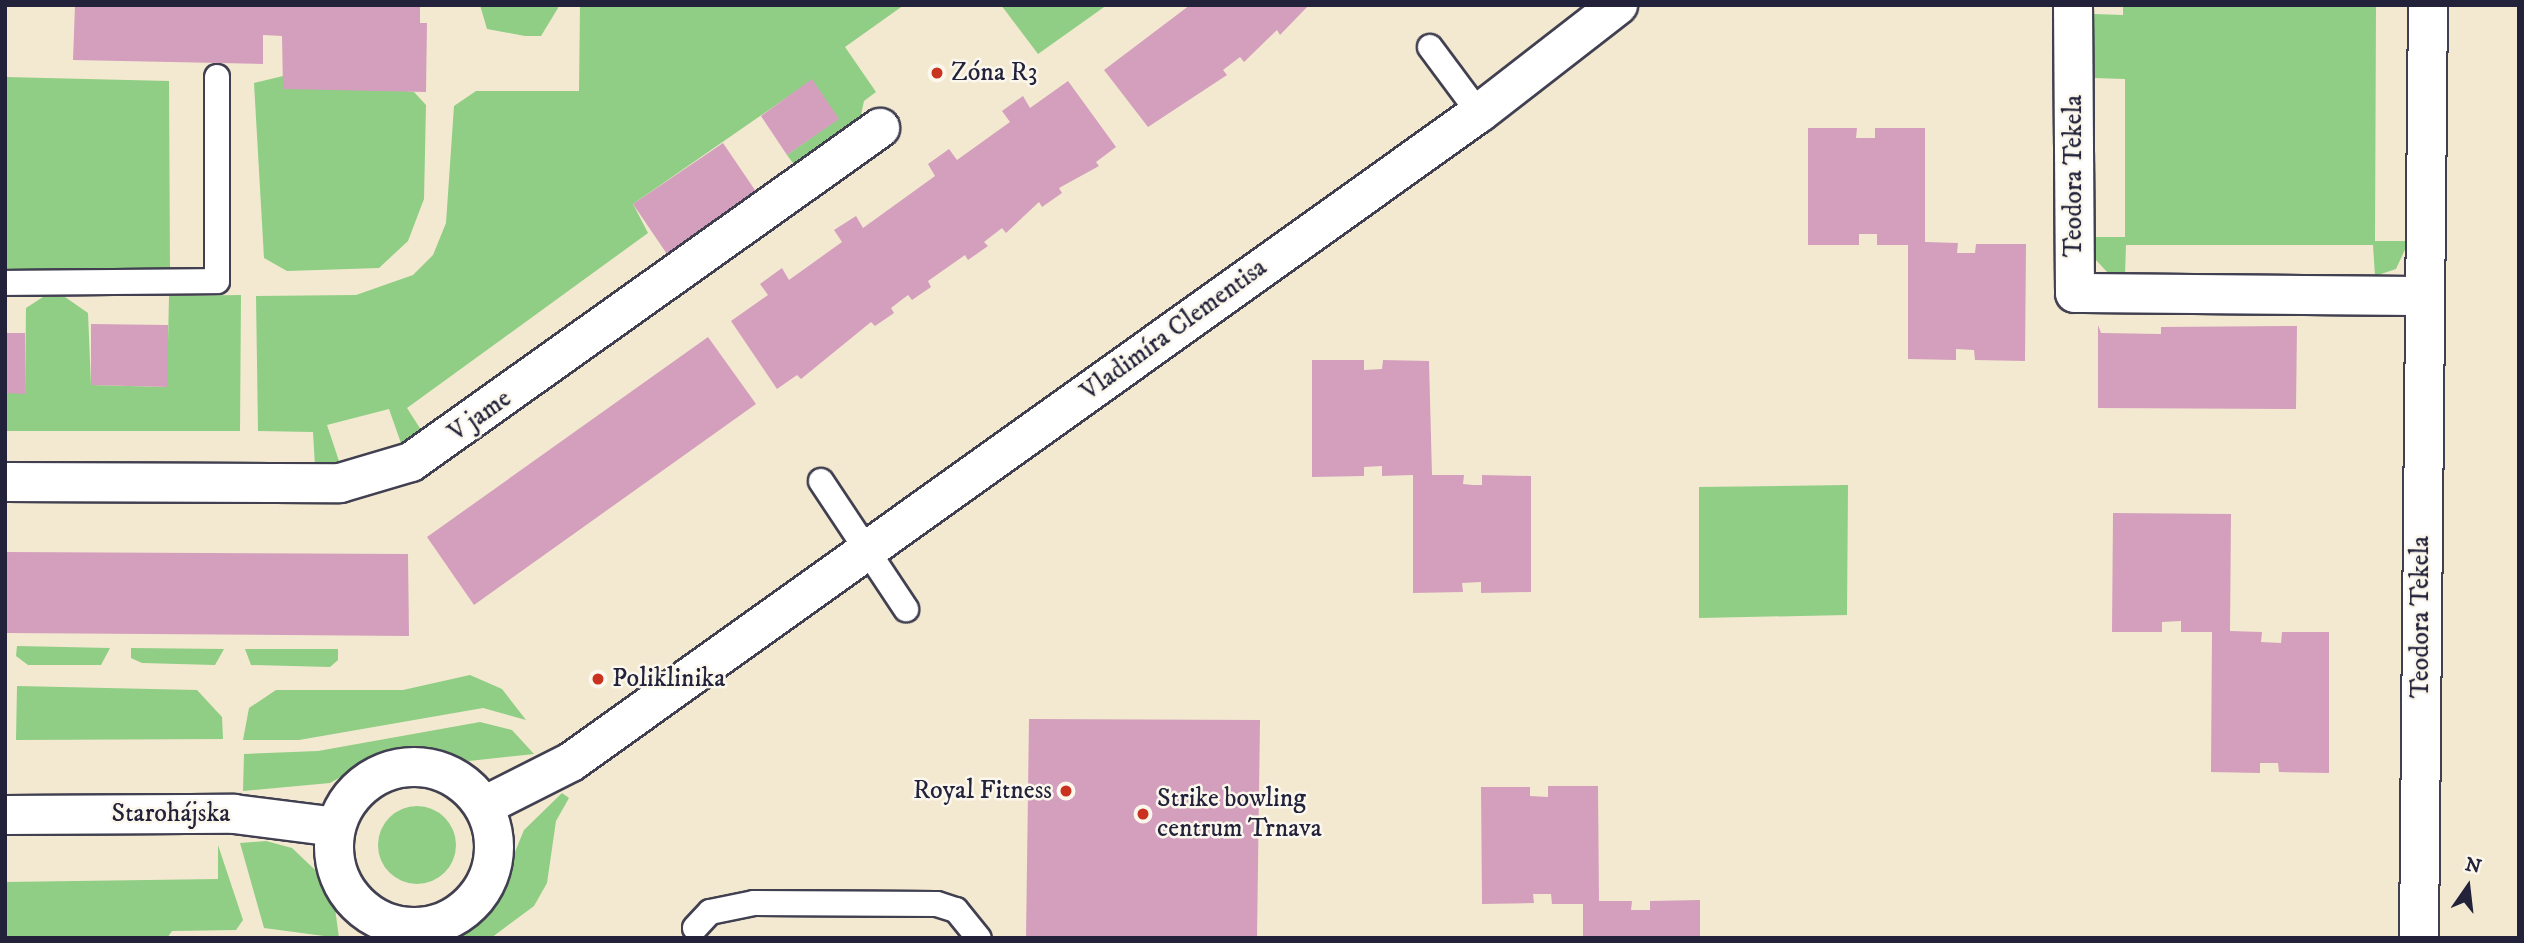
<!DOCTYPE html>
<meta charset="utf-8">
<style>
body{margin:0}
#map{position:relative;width:2524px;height:943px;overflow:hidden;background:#f3e9d0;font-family:"IM FELL DW Pica",serif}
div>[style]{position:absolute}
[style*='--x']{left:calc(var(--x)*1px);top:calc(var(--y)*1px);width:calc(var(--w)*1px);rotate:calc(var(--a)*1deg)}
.green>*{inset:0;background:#8fce84}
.round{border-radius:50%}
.building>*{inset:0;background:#d39fbd}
.roads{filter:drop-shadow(2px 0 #414051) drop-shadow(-2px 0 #414051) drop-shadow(0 2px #414051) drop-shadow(0 -2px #414051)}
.lane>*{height:24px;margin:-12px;padding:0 12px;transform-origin:12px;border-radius:12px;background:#fff}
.street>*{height:38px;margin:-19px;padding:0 19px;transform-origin:19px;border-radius:19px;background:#fff}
.street>.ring{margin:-19px;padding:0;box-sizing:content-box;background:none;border:38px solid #fff;border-radius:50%}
.dots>*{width:19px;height:19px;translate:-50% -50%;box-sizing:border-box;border:4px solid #fbf7ec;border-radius:50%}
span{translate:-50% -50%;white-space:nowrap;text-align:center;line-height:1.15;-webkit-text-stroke:5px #fbf7ec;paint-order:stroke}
.poi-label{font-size:26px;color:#22223b}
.left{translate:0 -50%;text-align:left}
.right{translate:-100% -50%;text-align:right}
.street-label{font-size:26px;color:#22223b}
.frame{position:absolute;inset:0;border:7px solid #22223b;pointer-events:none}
.north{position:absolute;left:2433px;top:852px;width:70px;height:70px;-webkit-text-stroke:5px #fbf7ec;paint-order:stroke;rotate:14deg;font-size:19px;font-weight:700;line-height:28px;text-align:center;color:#22223b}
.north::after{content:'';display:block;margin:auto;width:24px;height:32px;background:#22223b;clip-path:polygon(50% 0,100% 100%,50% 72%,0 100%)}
</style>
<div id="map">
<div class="green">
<div style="clip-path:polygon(480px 5px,558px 5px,558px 8px,541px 36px,525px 36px,487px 29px)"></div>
<div style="clip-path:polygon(580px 5px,904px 5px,845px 47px,876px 92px,864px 101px,859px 124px,796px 167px,787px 155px,838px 119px,812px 80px,633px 204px,648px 233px,407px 408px,423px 433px,402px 446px,389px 409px,327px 425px,340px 464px,315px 466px,313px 432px,258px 431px,256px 296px,356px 295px,413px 275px,433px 255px,446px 223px,454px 106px,476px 91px,579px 91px)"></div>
<div style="clip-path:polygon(1001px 5px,1107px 5px,1038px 54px)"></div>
<div style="clip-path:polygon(2123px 5px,2376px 5px,2375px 241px,2409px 241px,2396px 269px,2375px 276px,2373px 245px,2126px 245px,2125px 276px,2108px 273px,2094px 258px,2093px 237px,2125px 237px,2125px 79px,2093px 78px,2094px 14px,2123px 15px)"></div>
<div style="clip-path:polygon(283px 76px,414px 92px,426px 105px,424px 199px,408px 241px,379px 268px,287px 271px,264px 258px,254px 83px)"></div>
<div style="clip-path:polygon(5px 77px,169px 81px,170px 269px,5px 271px)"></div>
<div style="clip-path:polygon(241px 295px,240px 431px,5px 431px,5px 393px,25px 393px,26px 308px,43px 297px,65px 297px,88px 313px,91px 385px,167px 387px,169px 296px)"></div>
<div style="clip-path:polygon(1848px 485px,1847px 615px,1699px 618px,1699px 487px)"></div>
<div style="clip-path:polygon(17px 646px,110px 648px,101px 665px,28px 665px,16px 656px)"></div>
<div style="clip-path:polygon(131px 648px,224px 649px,215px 665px,142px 663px,131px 658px)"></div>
<div style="clip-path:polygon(245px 649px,338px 649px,338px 660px,330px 667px,251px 665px)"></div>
<div style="clip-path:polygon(470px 675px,502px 689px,526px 720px,483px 708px,299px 740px,243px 740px,249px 708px,276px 690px,403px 690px)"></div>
<div style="clip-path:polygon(17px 686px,197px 690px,222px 717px,223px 739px,16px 740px)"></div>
<div style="clip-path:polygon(480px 722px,512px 730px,534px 754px,469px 761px,412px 747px,382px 754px,330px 783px,243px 791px,244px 754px,318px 751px)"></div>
<div style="clip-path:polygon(562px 793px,569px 798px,556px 821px,547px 883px,534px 906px,491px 938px,439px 938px,476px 919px,496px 898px,524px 830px)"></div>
<div class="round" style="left:378px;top:806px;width:78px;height:78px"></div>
<div style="clip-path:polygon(266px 841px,292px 848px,332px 886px,339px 938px,264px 928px,240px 843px)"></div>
<div style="clip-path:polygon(218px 845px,243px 920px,236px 930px,172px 931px,167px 938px,5px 938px,5px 882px,218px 879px)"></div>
</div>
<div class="building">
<div style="clip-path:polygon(75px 5px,420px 5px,420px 23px,427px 23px,426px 92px,283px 89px,282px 36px,263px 35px,263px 64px,73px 60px)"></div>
<div style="clip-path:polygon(1190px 5px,1309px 5px,1280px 35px,1277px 30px,1244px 62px,1240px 57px,1223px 70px,1227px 75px,1148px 127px,1104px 70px)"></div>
<div style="clip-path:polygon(812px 79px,839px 119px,787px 155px,761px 116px)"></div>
<div style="clip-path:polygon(1068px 81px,1116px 147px,1096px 162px,1099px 166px,1059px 188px,1062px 193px,1042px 207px,1039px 202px,1006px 233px,1002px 228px,984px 242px,988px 246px,968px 260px,965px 255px,928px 281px,931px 287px,912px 300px,908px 295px,891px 308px,894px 313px,875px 326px,871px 322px,801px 379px,797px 375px,777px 389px,731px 321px,768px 295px,760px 284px,782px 268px,789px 280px,842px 242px,834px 230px,856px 216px,863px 228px,935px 176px,928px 164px,949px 149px,957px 160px,1010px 122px,1002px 111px,1023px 96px,1030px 108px)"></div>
<div style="clip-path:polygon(1808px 128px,1857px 128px,1856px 138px,1875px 138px,1875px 128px,1925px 128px,1925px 242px,1958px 243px,1957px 253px,1975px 253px,1976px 244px,2026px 244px,2025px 361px,1975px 360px,1974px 350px,1956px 349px,1956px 360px,1908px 359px,1908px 245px,1877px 245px,1877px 234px,1859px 234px,1859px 245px,1808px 245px)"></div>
<div style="clip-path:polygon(723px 143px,759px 196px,669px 257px,633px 204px)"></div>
<div style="clip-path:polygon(91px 324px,168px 325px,168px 387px,91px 385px)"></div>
<div style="clip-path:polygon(2098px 325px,2101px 333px,2161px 334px,2161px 327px,2297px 326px,2296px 409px,2098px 408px)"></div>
<div style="clip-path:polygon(5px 333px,25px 333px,25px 394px,5px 393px)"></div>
<div style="clip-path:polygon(708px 337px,756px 404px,474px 605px,427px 537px)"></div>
<div style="clip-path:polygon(1312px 360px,1364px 360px,1364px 370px,1382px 369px,1383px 360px,1429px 361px,1432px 475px,1464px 475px,1463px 484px,1473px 485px,1482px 485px,1482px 475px,1531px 476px,1531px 592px,1481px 593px,1481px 582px,1462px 583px,1463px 592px,1413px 593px,1413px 475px,1382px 476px,1382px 466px,1364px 467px,1364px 476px,1312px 477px)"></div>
<div style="clip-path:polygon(2113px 513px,2231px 514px,2230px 631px,2262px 632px,2261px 642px,2281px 643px,2282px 632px,2329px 632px,2329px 773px,2279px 772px,2278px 763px,2260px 763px,2260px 773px,2211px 772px,2212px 632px,2181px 632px,2181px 621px,2162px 622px,2162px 632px,2112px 632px)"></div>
<div style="clip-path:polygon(5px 552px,408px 554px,409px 636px,5px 633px)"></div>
<div style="clip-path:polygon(1029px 719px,1260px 720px,1257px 938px,1026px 938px)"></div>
<div style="clip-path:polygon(1548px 786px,1598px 786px,1599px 901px,1632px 901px,1631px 910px,1650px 910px,1650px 901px,1700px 900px,1700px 938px,1583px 938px,1583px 904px,1552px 904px,1551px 894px,1533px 894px,1534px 903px,1482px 904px,1481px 787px,1530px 787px,1530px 796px,1548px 797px)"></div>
</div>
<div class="roads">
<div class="lane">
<div style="--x:1430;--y:47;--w:82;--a:53.4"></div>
<div style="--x:5;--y:283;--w:212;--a:-0.5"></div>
<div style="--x:217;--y:281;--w:204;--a:-90"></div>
<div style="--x:821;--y:481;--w:154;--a:56.4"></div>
<div style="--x:695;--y:928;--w:22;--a:-47"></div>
<div style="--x:710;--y:912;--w:45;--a:-11.6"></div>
<div style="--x:754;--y:903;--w:183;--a:0.3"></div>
<div style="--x:937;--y:904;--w:20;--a:18"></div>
<div style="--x:956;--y:910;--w:36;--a:51"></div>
</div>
<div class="street">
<div style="--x:2073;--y:5;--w:288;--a:89.6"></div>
<div style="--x:2075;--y:293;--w:348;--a:0.5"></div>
<div style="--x:5;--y:482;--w:335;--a:0.2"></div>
<div style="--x:340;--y:483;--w:74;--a:-16.5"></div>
<div style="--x:411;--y:462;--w:576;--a:-35.46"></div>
<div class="ring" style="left:334px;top:767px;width:122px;height:122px"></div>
<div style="--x:484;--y:806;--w:97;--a:-26.8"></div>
<div style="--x:571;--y:762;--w:1116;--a:-35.56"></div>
<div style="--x:1479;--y:113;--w:176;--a:-37.8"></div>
<div style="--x:5;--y:815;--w:229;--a:-0.3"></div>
<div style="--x:234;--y:814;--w:102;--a:7.3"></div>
<div style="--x:2419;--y:938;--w:933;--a:-89.45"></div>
</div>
</div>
<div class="dots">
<div style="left:937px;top:73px;background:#c8321e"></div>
<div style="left:598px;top:679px;background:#c8321e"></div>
<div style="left:1066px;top:791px;background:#c8321e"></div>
<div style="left:1143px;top:814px;background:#c8321e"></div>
</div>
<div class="poi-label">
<span class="left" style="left:951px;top:73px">Zóna R3</span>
<span class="left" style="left:612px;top:679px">Poliklinika</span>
<span class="right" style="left:1052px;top:791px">Royal Fitness</span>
<span class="left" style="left:1157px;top:814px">Strike bowling<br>centrum Trnava</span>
</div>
<div class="street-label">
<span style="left:2074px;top:176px;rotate:-90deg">Teodora Tekela</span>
<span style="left:1174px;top:330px;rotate:-36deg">Vladimíra Clementisa</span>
<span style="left:480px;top:416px;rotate:-35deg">V jame</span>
<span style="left:2421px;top:617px;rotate:-90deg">Teodora Tekela</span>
<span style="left:171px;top:814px">Starohájska</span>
</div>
<div class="frame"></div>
<div class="north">N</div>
</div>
